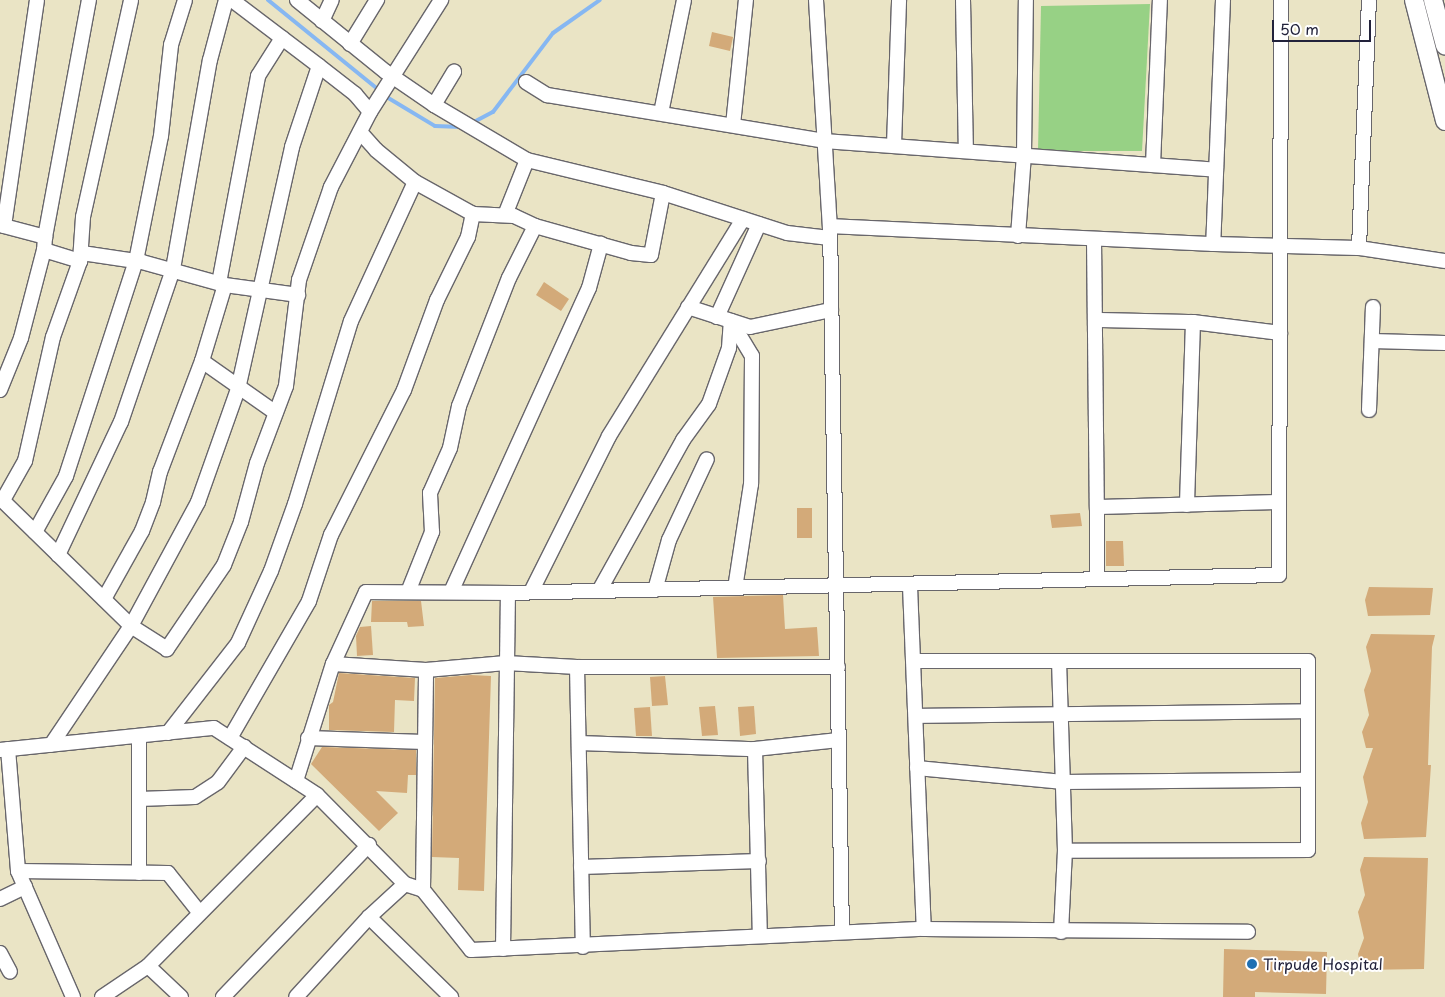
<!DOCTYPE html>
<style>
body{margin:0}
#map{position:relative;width:1445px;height:997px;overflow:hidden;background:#eae4c5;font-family:"Playpen Sans",sans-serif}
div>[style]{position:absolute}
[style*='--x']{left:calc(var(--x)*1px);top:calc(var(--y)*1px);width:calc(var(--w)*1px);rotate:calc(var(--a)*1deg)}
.green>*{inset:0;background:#97d185}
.stream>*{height:4px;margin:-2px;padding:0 2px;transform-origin:2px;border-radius:2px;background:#86b7f2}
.building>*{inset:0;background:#d3aa79}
.roads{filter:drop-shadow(1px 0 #68666b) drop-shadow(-1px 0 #68666b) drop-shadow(0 1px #68666b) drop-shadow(0 -1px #68666b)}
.minor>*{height:14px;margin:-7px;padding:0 7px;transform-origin:7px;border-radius:7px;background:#fff}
.tertiary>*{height:18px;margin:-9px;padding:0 9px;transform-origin:9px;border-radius:9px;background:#fff}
.dots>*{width:14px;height:14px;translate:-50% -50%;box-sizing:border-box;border:2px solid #fff;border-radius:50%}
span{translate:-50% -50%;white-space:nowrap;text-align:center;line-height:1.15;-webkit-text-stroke:4px #fff;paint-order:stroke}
.poi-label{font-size:15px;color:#22223b}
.left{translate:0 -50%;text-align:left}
.scale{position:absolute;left:1272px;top:20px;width:99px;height:22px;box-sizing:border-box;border:2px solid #22223b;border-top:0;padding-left:6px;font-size:15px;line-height:18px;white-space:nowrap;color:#22223b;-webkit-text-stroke:4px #fff;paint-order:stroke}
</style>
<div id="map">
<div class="green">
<div style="clip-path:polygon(1150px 4px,1142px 151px,1038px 151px,1041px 6px)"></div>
</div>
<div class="stream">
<div style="--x:268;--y:0;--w:144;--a:39.1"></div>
<div style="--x:385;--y:96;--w:58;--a:31"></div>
<div style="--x:435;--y:126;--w:26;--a:2"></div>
<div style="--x:472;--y:123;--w:24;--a:-28"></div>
<div style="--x:493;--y:112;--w:99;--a:-52.8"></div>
<div style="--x:553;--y:33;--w:57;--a:-35.1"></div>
</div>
<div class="building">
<div style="clip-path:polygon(712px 32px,733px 37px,730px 51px,709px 46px)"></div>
<div style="clip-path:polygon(544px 282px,569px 299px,561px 311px,536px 295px)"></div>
<div style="clip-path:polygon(797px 508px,812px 508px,812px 538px,797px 538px)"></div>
<div style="clip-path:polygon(1080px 513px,1082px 526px,1052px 528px,1050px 515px)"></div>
<div style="clip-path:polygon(1106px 541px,1123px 541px,1124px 566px,1106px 566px)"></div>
<div style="clip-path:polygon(1369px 587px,1433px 588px,1430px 615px,1368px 616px,1365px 600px)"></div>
<div style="clip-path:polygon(783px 595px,785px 629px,817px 627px,819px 656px,717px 658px,713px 597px)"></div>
<div style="clip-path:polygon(372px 601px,421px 601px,424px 626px,408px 627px,407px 622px,371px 622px)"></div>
<div style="clip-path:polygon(371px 626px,373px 655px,357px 656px,356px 636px,360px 627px)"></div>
<div style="clip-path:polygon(1371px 634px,1435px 635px,1432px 647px,1428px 765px,1431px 765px,1426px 837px,1364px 839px,1361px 823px,1368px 802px,1363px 777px,1373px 748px,1366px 748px,1362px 732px,1369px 715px,1364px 690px,1371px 671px,1366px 647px)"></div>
<div style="clip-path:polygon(339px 673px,415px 678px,414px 701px,395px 700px,394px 732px,329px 730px,329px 705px,333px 702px)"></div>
<div style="clip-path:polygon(471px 675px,491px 676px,484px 891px,458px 890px,459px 858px,432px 857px,435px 678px)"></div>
<div style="clip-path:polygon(665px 676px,668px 705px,652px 706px,650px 677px)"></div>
<div style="clip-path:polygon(715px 706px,718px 735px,702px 736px,699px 707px)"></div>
<div style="clip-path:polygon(754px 706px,756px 734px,740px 736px,738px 707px)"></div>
<div style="clip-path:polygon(650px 707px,652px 736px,636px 736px,634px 708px)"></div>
<div style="clip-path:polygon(322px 747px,416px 750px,416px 775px,408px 775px,407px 793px,376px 791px,398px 813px,379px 831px,311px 764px)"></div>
<div style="clip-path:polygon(1364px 857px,1428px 858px,1424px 969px,1361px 970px,1358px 954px,1364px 938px,1358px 912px,1365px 895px,1360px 870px)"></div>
<div style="clip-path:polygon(1224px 949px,1327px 952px,1326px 994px,1255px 992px,1255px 997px,1223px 997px)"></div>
</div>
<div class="roads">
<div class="minor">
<div style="--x:232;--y:0;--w:109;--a:37.2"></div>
<div style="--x:319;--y:66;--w:46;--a:37.9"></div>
<div style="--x:355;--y:94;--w:23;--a:50"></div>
<div style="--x:370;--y:112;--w:85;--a:117.5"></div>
<div style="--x:331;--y:187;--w:98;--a:109"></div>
<div style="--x:299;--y:280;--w:107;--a:97"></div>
<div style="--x:286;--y:386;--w:82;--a:110.6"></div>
<div style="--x:257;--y:463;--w:61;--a:105.2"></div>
<div style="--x:241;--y:522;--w:46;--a:111.6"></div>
<div style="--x:224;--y:565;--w:102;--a:124.2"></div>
<div style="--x:167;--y:649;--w:43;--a:-147.4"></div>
<div style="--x:131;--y:626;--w:141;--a:-61.6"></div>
<div style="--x:198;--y:502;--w:120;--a:-70.5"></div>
<div style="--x:238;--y:389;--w:248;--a:-77.4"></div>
<div style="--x:292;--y:147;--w:85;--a:-71.6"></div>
<div style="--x:297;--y:0;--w:114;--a:39"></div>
<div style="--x:386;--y:72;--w:58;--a:34.5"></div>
<div style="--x:434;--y:105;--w:39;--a:-59"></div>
<div style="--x:816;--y:0;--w:226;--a:86.5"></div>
<div style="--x:830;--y:226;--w:706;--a:89.03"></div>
<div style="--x:963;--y:0;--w:151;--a:88.9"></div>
<div style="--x:1223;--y:0;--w:244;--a:92.3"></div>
<div style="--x:1213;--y:244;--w:146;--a:1.6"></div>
<div style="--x:1359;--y:248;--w:248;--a:-87.7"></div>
<div style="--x:322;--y:21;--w:23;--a:-65"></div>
<div style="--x:350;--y:44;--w:52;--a:-58.5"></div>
<div style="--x:526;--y:82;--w:25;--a:32"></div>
<div style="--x:547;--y:95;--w:281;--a:9.4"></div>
<div style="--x:824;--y:141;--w:393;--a:4.2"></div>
<div style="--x:434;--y:105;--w:108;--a:30.6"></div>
<div style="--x:370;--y:112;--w:133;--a:-57.6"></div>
<div style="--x:661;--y:113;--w:115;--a:-78.5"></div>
<div style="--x:733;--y:125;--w:126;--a:-84.1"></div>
<div style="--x:360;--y:132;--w:24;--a:48"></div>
<div style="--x:376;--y:150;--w:50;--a:39.4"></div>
<div style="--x:415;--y:182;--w:66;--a:28.9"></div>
<div style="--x:473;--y:214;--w:41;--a:2.8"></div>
<div style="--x:514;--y:216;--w:23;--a:25"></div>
<div style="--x:535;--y:226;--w:100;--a:15.7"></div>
<div style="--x:631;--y:253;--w:20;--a:6"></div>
<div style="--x:651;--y:255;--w:63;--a:-79"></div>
<div style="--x:663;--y:193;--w:130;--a:17.9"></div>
<div style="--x:787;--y:233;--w:43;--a:6.6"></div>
<div style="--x:894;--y:145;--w:145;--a:-88"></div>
<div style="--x:1153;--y:165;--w:165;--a:-87.6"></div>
<div style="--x:505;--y:215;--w:59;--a:-68.2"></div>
<div style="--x:527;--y:160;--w:140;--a:13.6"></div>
<div style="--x:0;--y:225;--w:47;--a:14.9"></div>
<div style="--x:45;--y:237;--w:13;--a:94"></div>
<div style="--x:44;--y:250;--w:38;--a:17"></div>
<div style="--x:80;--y:261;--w:8;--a:-76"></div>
<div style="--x:82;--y:253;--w:61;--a:8.5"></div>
<div style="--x:142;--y:262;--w:86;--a:15.5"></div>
<div style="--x:225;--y:285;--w:74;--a:7.8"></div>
<div style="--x:4;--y:226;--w:228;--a:-81.7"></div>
<div style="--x:830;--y:226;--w:383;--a:2.7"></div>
<div style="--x:1018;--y:236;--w:81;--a:-85.8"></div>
<div style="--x:1024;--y:155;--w:155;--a:-89.3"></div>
<div style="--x:45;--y:237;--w:241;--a:-79.5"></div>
<div style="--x:1094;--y:239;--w:268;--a:89.4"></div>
<div style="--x:1097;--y:507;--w:182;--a:-1.6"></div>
<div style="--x:1359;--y:248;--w:87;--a:8.6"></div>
<div style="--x:219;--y:283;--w:211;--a:-79.3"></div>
<div style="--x:258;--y:76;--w:45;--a:-57.7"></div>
<div style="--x:688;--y:307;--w:65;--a:17.9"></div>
<div style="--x:750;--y:327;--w:83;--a:-11.9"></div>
<div style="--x:717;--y:317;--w:102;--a:-65.7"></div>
<div style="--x:1096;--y:320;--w:97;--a:1.2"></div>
<div style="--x:1193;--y:322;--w:183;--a:91.9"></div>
<div style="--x:731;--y:321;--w:41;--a:59"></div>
<div style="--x:752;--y:356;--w:128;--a:90.4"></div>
<div style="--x:751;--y:484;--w:105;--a:98.7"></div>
<div style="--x:1193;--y:322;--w:88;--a:7.2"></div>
<div style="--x:1372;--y:341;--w:73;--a:1.6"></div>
<div style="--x:202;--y:361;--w:90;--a:35.1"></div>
<div style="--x:0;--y:390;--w:56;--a:-68"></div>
<div style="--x:21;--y:338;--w:91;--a:-75.4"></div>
<div style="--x:1369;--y:410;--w:103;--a:-87.8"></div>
<div style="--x:0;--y:498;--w:183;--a:44.3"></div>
<div style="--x:131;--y:626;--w:143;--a:123.9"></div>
<div style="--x:3;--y:500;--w:45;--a:-60.6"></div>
<div style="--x:25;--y:461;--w:127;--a:-77.3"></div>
<div style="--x:53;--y:337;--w:81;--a:-70.4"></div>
<div style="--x:80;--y:261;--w:44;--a:-86.1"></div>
<div style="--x:83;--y:217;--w:222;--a:-77.5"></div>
<div style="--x:1097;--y:507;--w:71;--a:90"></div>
<div style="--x:35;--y:532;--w:64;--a:-61"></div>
<div style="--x:66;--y:476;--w:226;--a:-72"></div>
<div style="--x:136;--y:261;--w:127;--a:-78.7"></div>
<div style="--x:161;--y:136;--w:92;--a:-83.7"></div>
<div style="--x:171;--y:45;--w:47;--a:-72.7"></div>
<div style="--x:58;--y:555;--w:147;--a:-64.7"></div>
<div style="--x:121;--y:422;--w:162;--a:-71.2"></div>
<div style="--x:173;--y:269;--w:212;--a:-80"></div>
<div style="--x:210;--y:60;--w:62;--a:-75.1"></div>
<div style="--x:910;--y:586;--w:343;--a:87.7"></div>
<div style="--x:655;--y:590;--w:52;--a:-74.4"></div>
<div style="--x:669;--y:540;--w:89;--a:-64.9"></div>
<div style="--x:599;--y:591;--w:173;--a:-60.9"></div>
<div style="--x:683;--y:440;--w:44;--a:-54.2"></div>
<div style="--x:709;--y:404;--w:59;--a:-70.3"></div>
<div style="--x:729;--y:348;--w:27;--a:-86"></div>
<div style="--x:408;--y:592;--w:65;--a:-68.2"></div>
<div style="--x:432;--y:532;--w:39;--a:-93"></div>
<div style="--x:430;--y:493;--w:49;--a:-66"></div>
<div style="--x:450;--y:448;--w:43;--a:-77.9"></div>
<div style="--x:459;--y:406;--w:137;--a:-68.7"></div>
<div style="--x:509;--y:278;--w:58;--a:-63.4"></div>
<div style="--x:451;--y:592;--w:334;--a:-65.6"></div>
<div style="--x:589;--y:288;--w:46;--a:-74.7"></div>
<div style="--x:531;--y:592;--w:174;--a:-63.4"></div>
<div style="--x:609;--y:436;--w:255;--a:-58.3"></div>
<div style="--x:104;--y:599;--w:78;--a:-60.8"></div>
<div style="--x:142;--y:531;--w:31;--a:-69"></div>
<div style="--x:153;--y:502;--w:31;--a:-77"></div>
<div style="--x:160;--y:472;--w:119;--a:-69.3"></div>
<div style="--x:202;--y:361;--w:79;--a:-73.2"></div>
<div style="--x:914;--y:661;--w:394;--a:0"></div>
<div style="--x:1308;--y:661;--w:189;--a:90"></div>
<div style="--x:1308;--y:850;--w:243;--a:179.8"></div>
<div style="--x:1065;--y:851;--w:190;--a:-91.8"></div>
<div style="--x:333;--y:664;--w:79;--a:-65.4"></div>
<div style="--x:366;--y:592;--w:142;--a:0.4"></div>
<div style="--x:577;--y:667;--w:280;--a:88.8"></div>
<div style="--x:916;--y:716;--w:392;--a:-0.7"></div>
<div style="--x:168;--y:733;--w:114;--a:-52.1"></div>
<div style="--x:238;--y:643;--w:79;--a:-65.4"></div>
<div style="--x:271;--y:571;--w:71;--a:-70.3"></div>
<div style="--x:295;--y:504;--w:191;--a:-73"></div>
<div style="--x:351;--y:321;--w:153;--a:-65.3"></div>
<div style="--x:230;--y:738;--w:158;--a:-60"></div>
<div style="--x:309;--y:601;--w:70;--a:-71.6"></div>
<div style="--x:331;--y:535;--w:162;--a:-63.3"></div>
<div style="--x:404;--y:390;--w:96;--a:-69.9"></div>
<div style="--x:437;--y:300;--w:70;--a:-63.8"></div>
<div style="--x:468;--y:237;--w:24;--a:-78"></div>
<div style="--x:308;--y:738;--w:116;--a:2"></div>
<div style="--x:579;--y:743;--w:176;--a:2"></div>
<div style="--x:755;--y:749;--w:187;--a:88.5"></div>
<div style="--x:8;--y:749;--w:122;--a:85.3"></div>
<div style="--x:755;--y:749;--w:84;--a:-6.1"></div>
<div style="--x:0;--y:750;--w:215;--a:-5.9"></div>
<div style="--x:214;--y:728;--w:123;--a:33"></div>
<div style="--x:317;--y:795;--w:125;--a:45.3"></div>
<div style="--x:405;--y:884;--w:49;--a:137.5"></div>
<div style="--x:369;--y:917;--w:108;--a:132.4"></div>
<div style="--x:917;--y:768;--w:147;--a:5.5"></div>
<div style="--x:1063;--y:782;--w:245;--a:-0.5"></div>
<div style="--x:296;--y:781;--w:123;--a:-72.5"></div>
<div style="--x:333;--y:664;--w:93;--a:3.7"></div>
<div style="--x:139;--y:799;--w:56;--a:-2"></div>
<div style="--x:195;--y:797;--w:27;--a:-33"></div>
<div style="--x:218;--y:782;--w:44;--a:-53.4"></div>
<div style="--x:581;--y:867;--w:178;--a:-1.9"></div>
<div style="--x:139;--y:873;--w:137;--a:-90"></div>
<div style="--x:405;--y:884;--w:19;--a:18"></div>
<div style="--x:423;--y:890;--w:77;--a:51.3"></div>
<div style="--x:471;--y:950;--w:453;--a:-2.7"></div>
<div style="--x:924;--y:929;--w:324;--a:0.5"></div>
<div style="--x:423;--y:890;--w:220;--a:-89.2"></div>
<div style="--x:426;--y:670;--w:80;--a:-5"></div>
<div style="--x:506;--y:663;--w:71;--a:3.2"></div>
<div style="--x:577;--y:667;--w:261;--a:0"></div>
<div style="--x:0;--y:899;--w:28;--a:-26"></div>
<div style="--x:369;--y:917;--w:115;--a:44.3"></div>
<div style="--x:1061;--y:932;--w:81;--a:-87.2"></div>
<div style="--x:503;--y:949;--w:356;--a:-89.2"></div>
<div style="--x:508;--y:593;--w:771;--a:-1.34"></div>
<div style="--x:1279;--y:575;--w:575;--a:-89.8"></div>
<div style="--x:0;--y:953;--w:21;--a:62"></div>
<div style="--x:73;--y:997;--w:137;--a:-113.6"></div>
<div style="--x:18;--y:871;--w:150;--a:0.8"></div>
<div style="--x:168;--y:873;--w:50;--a:51.5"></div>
<div style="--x:102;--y:997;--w:55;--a:-34"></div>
<div style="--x:181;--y:997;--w:45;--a:-136.8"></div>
<div style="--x:148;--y:966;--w:240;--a:-45.3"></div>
<div style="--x:223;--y:997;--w:211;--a:-46.2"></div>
</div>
<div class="tertiary">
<div style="--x:1414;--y:0;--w:125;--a:75.6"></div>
<div style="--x:1433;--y:0;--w:47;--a:75.1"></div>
</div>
</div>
<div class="dots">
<div style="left:1252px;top:964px;background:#1f6fb2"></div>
</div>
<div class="poi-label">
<span class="left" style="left:1263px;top:964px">Tirpude Hospital</span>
</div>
<div class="scale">50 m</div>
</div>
